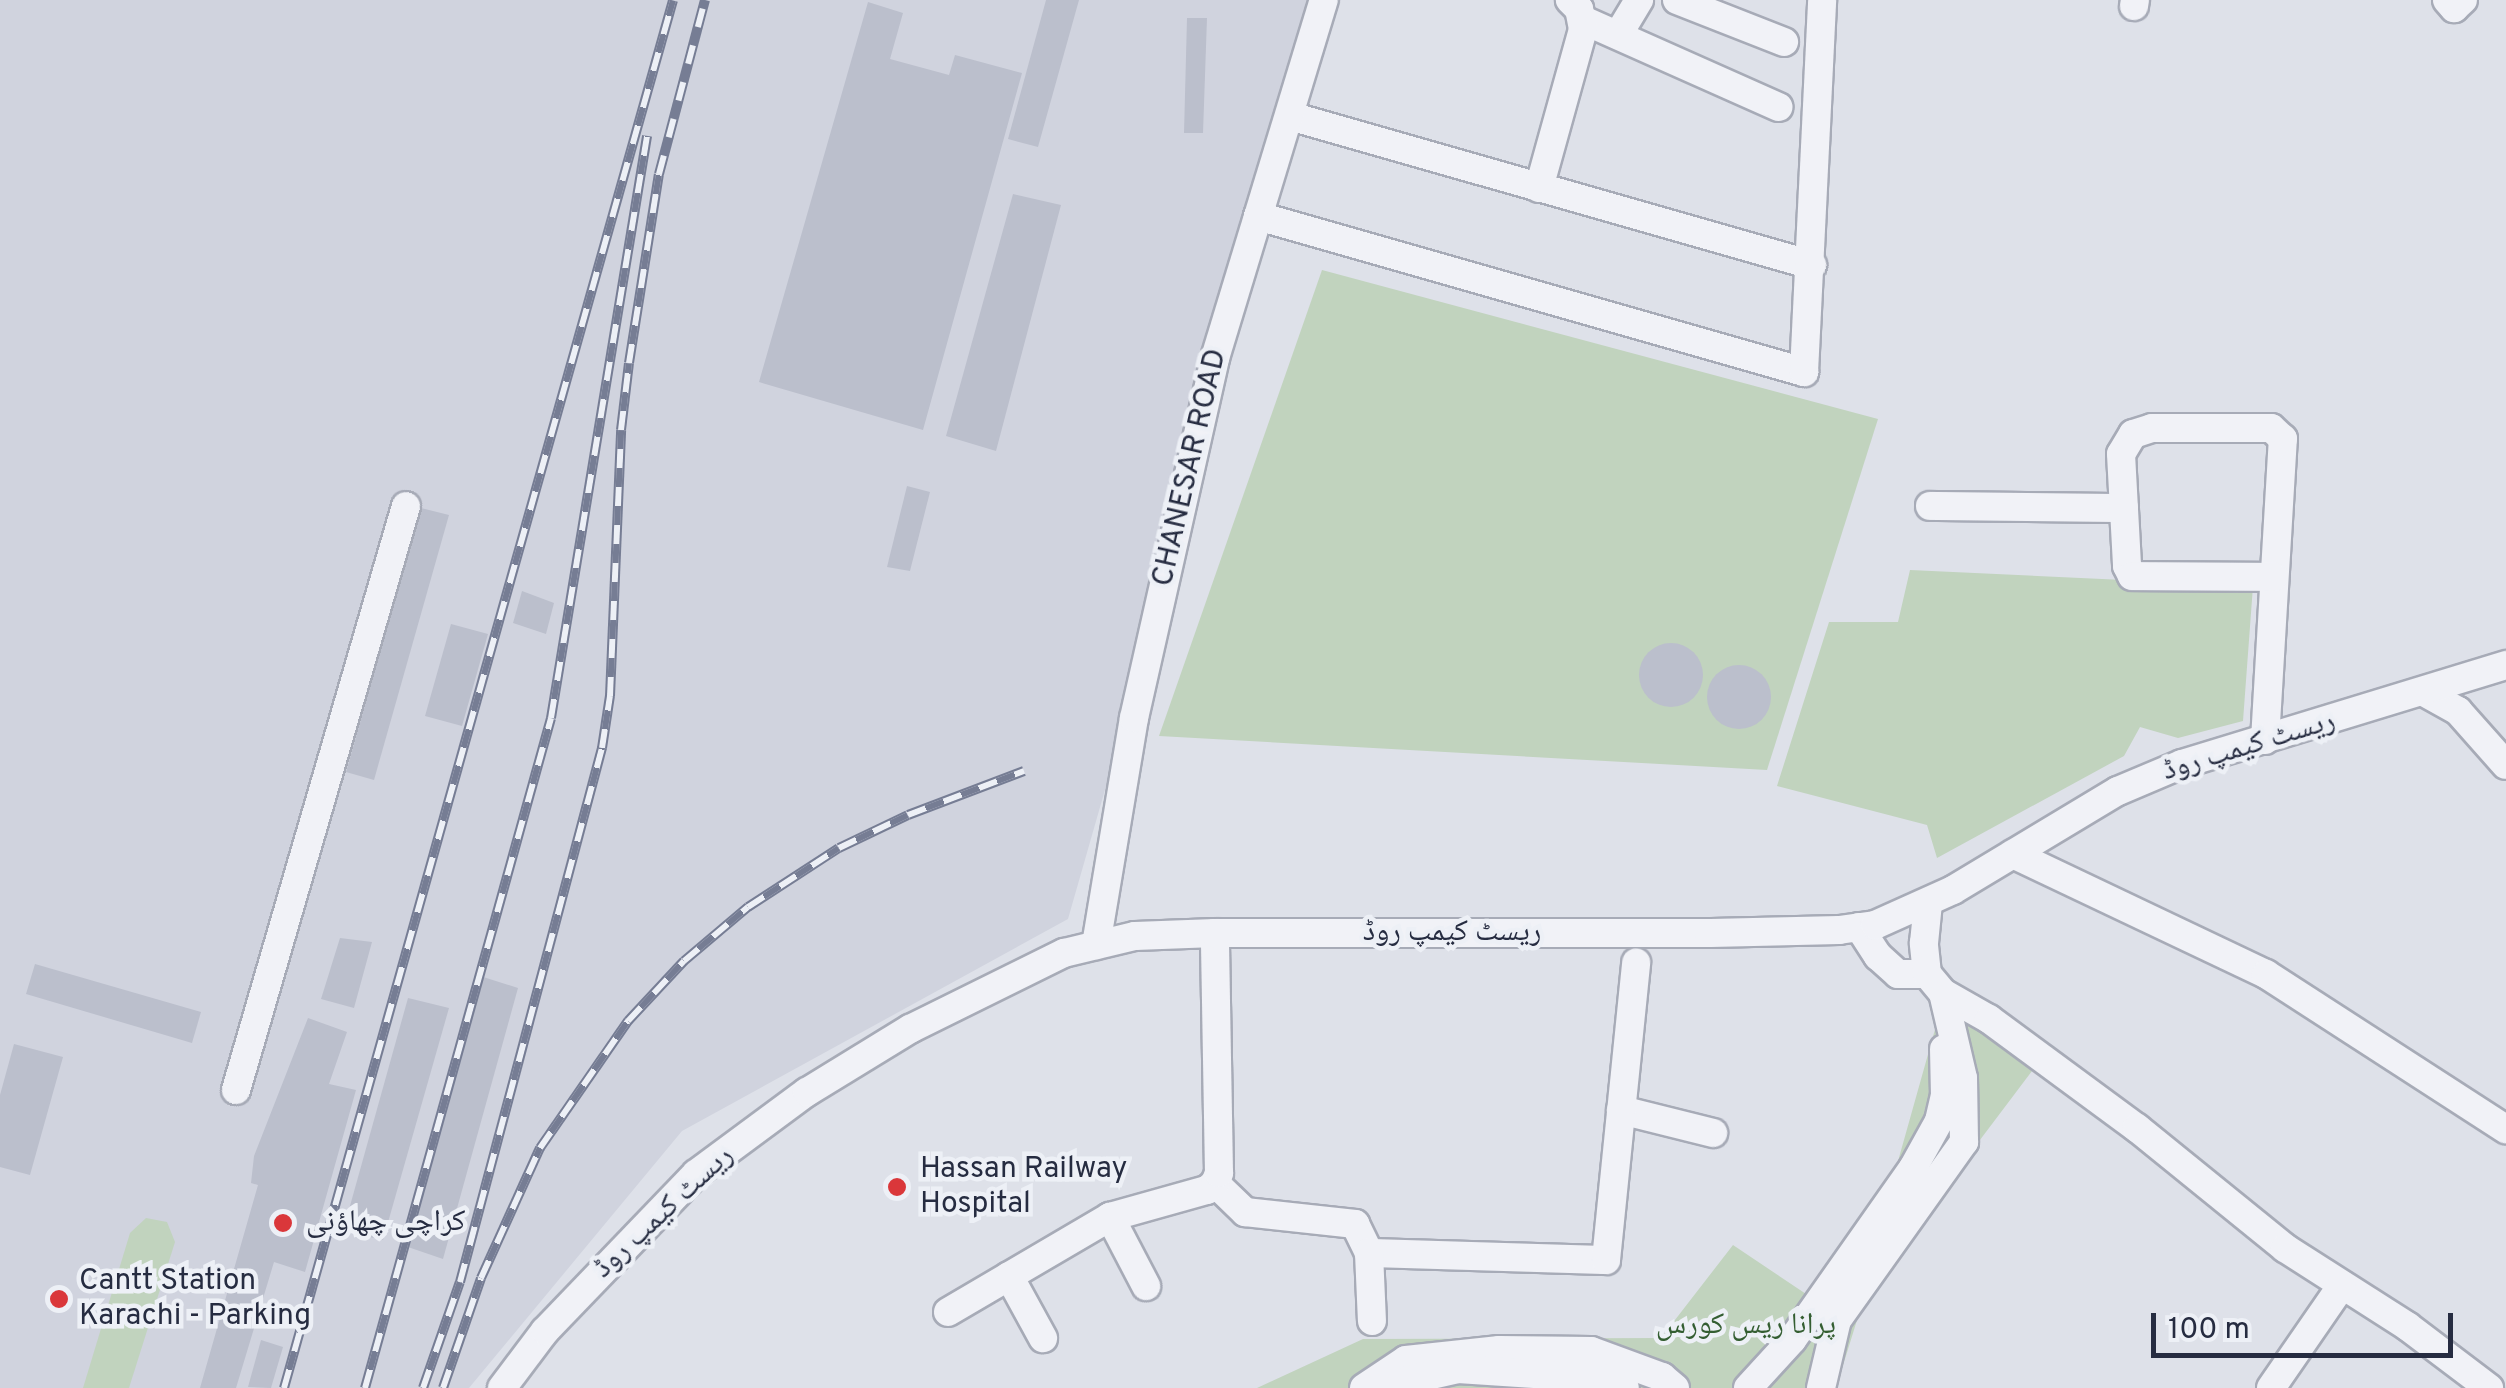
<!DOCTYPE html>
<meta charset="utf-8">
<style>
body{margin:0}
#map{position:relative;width:2506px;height:1388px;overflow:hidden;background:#dee1e9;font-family:Overpass,"Noto Naskh Arabic",sans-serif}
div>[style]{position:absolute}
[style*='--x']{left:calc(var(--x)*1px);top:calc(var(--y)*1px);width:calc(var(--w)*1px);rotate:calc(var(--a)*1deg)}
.built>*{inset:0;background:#d0d3de}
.green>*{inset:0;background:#c1d3be}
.building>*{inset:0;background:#bbbfcc}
.round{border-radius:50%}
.roads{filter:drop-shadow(2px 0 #a7abb7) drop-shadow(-2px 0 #a7abb7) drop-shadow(0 2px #a7abb7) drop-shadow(0 -2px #a7abb7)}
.minor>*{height:28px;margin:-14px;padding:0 14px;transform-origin:14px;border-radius:14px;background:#f1f2f7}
.rail>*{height:10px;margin-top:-5px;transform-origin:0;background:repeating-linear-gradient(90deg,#edf0f6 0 19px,#767d94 0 38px);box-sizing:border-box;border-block:2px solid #767d94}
.dots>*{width:28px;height:28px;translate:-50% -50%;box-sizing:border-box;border:5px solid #edf0f6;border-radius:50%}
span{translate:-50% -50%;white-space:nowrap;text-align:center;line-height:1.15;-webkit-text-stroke:9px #edf0f6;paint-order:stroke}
.street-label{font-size:30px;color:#262c41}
.poi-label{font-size:30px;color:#262c41}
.left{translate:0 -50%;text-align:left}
.park-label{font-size:30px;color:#345e32}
.scale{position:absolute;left:2151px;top:1313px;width:302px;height:45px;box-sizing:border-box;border:5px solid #262c41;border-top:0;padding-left:12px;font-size:30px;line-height:35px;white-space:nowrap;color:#262c41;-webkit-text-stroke:8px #edf0f6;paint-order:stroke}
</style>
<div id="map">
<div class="built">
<div style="clip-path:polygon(0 0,1331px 0,1068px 919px,682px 1131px,469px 1388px,0 1388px)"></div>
</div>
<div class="green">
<div style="clip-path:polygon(1322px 270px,1878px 419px,1767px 770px,1159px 736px)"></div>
<div style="clip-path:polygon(1910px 570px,2253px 586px,2243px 721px,2178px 738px,2140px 727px,2124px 756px,1937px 858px,1927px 825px,1777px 786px,1829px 622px,1898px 622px)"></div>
<div style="clip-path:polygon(1943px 1001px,2032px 1071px,1866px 1291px,1836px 1388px,1257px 1388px,1363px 1339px,1661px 1338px,1733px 1245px,1809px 1296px,1893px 1179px)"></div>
<div style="clip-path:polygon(146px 1218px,167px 1222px,175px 1242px,129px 1388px,83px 1388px,130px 1233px)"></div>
</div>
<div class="building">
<div style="clip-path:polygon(1046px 0,1079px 0,1038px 147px,1008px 139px)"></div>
<div style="clip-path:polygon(868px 2px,903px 13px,890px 59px,949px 75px,955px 55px,1022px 73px,923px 430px,759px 382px)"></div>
<div style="clip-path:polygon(1187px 18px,1207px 18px,1203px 133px,1184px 133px)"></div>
<div style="clip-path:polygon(1013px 194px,1061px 205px,996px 451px,946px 436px)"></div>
<div style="clip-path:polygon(907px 486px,930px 492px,910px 571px,887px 567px)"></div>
<div style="clip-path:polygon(421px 508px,449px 515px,374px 780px,346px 772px)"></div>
<div style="clip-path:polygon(522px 591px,554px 603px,546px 634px,513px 623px)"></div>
<div style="clip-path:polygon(451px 624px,488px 634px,462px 726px,425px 716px)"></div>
<div class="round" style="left:1639px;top:643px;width:64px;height:64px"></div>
<div class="round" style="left:1707px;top:665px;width:64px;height:64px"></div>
<div style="clip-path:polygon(340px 938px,372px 942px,354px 1008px,321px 999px)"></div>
<div style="clip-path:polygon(35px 964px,201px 1012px,192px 1043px,26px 994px)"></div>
<div style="clip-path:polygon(480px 976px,518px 988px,443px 1259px,405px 1246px)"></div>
<div style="clip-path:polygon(408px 998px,449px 1008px,383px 1240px,343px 1231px)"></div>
<div style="clip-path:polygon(308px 1018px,347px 1032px,329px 1084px,356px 1090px,305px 1272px,274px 1262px,236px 1388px,200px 1388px,258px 1185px,251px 1183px,254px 1156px)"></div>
<div style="clip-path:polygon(14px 1044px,63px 1057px,30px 1175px,0 1167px,0 1095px)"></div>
<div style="clip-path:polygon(261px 1340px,283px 1347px,271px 1388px,248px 1387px)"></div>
</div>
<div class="roads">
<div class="minor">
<div style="--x:1677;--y:0;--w:115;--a:21.4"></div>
<div style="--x:2447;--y:0;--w:11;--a:49"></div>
<div style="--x:2454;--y:8;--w:12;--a:-42"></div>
<div style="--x:2134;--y:6;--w:6;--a:-81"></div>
<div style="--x:1583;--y:20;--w:214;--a:24"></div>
<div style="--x:1618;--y:35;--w:41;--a:-59"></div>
<div style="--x:1290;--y:116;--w:543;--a:15.93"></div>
<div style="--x:1539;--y:188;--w:165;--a:-74.5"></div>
<div style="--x:1583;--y:29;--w:20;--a:-101"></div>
<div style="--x:1579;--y:9;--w:13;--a:-135"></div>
<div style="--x:1258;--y:216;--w:568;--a:15.95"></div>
<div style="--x:1804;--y:372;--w:372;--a:-87.2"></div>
<div style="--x:1930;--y:506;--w:194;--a:0.6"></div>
<div style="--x:2424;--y:692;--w:39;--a:29"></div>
<div style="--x:2458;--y:711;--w:72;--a:48.4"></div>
<div style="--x:2265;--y:740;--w:302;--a:-86.6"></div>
<div style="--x:2283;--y:439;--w:16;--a:-137"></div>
<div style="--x:2271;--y:428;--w:119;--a:180"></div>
<div style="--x:2152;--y:428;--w:20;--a:162"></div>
<div style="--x:2133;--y:434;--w:23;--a:121"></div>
<div style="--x:2121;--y:454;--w:112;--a:86.9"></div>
<div style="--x:2127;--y:566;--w:11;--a:63"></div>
<div style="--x:2132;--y:576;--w:142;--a:0.4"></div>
<div style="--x:2013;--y:854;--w:280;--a:25.4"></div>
<div style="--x:2266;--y:974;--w:286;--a:32.9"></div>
<div style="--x:1859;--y:927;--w:35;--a:57"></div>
<div style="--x:1878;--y:956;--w:27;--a:42"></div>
<div style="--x:1898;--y:974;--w:29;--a:0"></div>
<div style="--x:1096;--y:945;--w:230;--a:-80.5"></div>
<div style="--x:1134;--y:718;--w:369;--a:-77.3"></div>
<div style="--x:1215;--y:358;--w:374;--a:-73.1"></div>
<div style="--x:1943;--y:993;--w:53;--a:29.5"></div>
<div style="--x:1989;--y:1019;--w:184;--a:36.4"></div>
<div style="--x:2137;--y:1128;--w:191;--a:39"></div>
<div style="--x:2285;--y:1248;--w:145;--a:32.6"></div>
<div style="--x:2407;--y:1326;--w:103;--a:37.1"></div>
<div style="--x:236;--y:1090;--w:608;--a:-73.77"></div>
<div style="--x:1621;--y:1110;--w:95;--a:14"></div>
<div style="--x:1215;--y:1183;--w:42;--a:44"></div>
<div style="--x:1245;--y:1212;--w:111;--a:6.2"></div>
<div style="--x:1355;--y:1224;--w:32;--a:64"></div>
<div style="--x:1369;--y:1253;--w:237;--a:1.7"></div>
<div style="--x:1606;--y:1260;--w:299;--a:-84.2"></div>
<div style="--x:1110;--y:1217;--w:78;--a:62.4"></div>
<div style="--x:1369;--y:1253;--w:68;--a:87.5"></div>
<div style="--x:1009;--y:1276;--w:71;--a:61.3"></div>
<div style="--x:948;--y:1312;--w:188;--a:-30.4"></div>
<div style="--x:1110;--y:1217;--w:101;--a:-15.6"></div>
<div style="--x:1207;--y:1190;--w:11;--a:-41"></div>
<div style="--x:1215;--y:1183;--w:11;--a:-68"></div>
<div style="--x:1219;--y:1173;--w:240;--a:-91"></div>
<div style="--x:502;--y:1388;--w:71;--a:-53"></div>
<div style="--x:545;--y:1331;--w:218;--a:-46.1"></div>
<div style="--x:696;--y:1174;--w:138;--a:-36.5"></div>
<div style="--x:807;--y:1092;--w:121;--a:-31.5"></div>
<div style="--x:910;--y:1029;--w:172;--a:-26.3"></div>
<div style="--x:1064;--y:953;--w:73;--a:-13.5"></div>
<div style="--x:1135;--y:936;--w:80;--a:-2.1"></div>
<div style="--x:1215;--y:933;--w:494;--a:0"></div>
<div style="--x:1709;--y:933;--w:130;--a:-1.3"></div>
<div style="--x:1839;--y:930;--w:36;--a:-8"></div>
<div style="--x:1875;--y:925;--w:85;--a:-24.2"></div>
<div style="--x:1953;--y:890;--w:192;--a:-31"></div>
<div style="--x:2118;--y:791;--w:69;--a:-22.9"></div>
<div style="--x:2182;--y:764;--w:339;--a:-17"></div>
<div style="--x:1364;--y:1388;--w:50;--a:-33.7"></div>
<div style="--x:1406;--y:1360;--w:94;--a:-6.1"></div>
<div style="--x:1499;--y:1350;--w:92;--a:0.6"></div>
<div style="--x:1591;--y:1351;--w:76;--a:20.1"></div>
<div style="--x:1662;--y:1377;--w:17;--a:40"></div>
<div style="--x:1397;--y:1388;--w:14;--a:-34"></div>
<div style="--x:1409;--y:1380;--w:50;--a:-12.7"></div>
<div style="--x:1458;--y:1369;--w:149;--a:3.8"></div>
<div style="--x:1607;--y:1379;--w:20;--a:27"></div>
<div style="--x:1748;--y:1388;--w:65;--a:-47.5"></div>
<div style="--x:1792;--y:1340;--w:210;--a:-54.9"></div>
<div style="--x:1913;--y:1168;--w:54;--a:-61"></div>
<div style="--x:1939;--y:1121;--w:26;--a:-77"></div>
<div style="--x:1945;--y:1096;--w:47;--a:-91.2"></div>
<div style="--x:1821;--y:1388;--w:70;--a:-76.8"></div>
<div style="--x:1837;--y:1320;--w:219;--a:-54.5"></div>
<div style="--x:1964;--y:1142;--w:64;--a:-90.9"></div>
<div style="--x:1963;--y:1078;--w:87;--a:-103.2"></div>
<div style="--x:1943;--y:993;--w:25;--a:-130"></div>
<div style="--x:1927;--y:974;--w:31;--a:-96"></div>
<div style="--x:1924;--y:943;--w:40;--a:-84.3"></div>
<div style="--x:2271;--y:1388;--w:125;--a:-55.4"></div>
</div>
</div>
<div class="rail">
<div style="--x:284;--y:1388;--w:1441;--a:-74.34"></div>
<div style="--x:365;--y:1388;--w:695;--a:-74.48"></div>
<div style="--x:551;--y:718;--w:590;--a:-80.63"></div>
<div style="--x:423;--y:1388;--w:112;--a:-70.8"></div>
<div style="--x:460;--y:1282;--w:553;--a:-75.11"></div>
<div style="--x:602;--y:748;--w:53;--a:-81.3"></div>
<div style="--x:610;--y:696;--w:266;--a:-87.6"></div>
<div style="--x:621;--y:430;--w:67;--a:-83.2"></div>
<div style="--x:629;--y:363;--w:191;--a:-81"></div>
<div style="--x:659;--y:174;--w:180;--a:-75.2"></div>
<div style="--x:443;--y:1388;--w:116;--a:-70.9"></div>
<div style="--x:481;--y:1278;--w:143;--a:-65.6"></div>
<div style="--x:540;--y:1148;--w:155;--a:-55.3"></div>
<div style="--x:628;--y:1021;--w:82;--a:-47"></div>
<div style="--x:684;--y:961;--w:84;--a:-40.2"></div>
<div style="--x:748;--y:907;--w:108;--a:-33"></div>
<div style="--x:839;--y:848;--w:76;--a:-25.6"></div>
<div style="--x:908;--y:815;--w:124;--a:-20.8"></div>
</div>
<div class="dots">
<div style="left:897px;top:1187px;background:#da373a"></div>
<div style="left:283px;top:1223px;background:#da373a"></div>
<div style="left:59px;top:1299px;background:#da373a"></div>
</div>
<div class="street-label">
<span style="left:1191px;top:468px;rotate:-77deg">CHANESAR ROAD</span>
<span style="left:2249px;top:747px;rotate:-17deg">ریسٹ کیمپ روڈ</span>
<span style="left:1452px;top:933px">ریسٹ کیمپ روڈ</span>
<span style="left:664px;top:1213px;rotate:-43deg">ریسٹ کیمپ روڈ</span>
</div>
<div class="poi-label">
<span class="left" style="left:920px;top:1187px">Hassan Railway<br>Hospital</span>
<span class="left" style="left:306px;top:1223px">کراچی چھاؤنی</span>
<span class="left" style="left:79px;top:1299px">Cantt Station<br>Karachi - Parking</span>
</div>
<div class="park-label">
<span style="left:1746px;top:1326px">پرانا ریس کورس</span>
</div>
<div class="scale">100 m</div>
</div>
